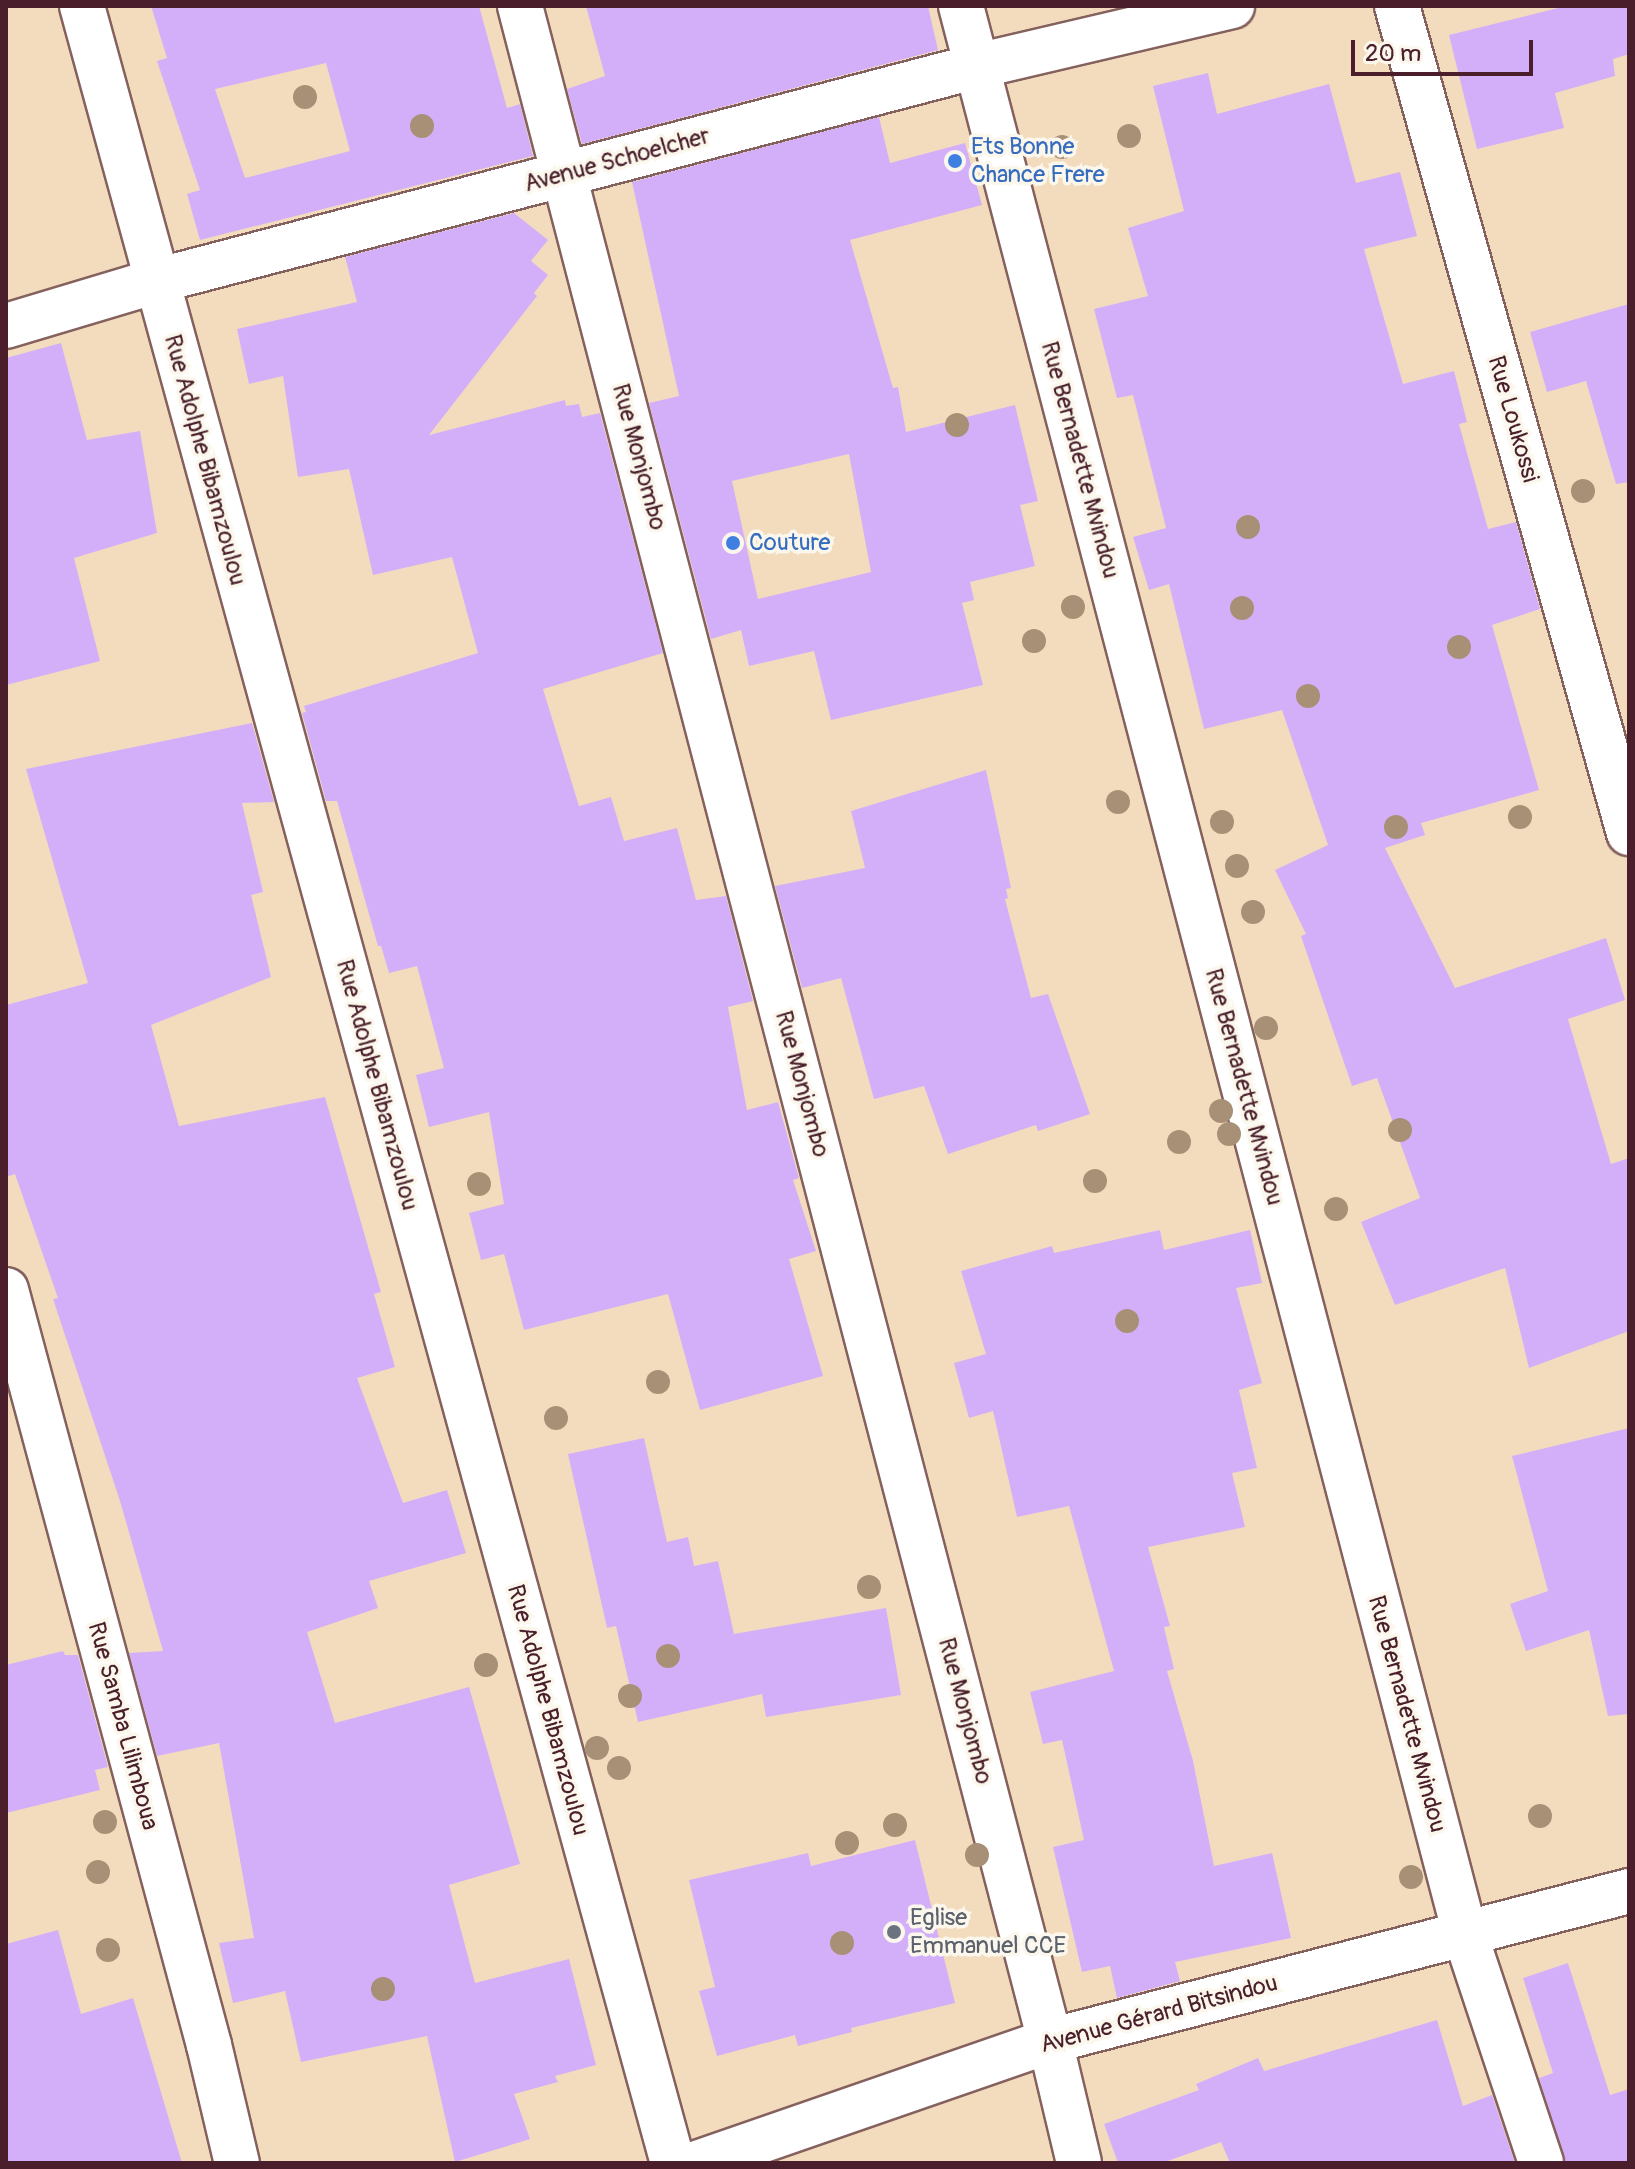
<!DOCTYPE html>
<meta charset="utf-8">
<style>
body{margin:0}
#map{position:relative;width:1635px;height:2169px;overflow:hidden;background:#f3dcbd;font-family:Pangolin,sans-serif}
div>[style]{position:absolute}
[style*='--x']{left:calc(var(--x)*1px);top:calc(var(--y)*1px);width:calc(var(--w)*1px);rotate:calc(var(--a)*1deg)}
.building>*{inset:0;background:#d4aff9}
.roads{filter:drop-shadow(2px 0 #85615e) drop-shadow(-2px 0 #85615e) drop-shadow(0 2px #85615e) drop-shadow(0 -2px #85615e)}
.street>*{height:44px;margin:-22px;padding:0 22px;transform-origin:22px;border-radius:22px;background:#fff}
.trees>*{width:24px;height:24px;margin:-12px;border-radius:50%;background:#a89077}
.dots>*{width:22px;height:22px;translate:-50% -50%;box-sizing:border-box;border:4px solid #fbf7ec;border-radius:50%}
span{translate:-50% -50%;white-space:nowrap;text-align:center;line-height:1.15;-webkit-text-stroke:7px #fbf7ec;paint-order:stroke}
.shop-label{font-size:24px;color:#366cbe}
.left{translate:0 -50%;text-align:left}
.street-label{font-size:24px;color:#4a1f2b}
.worship-label{font-size:24px;color:#5b616d}
.frame{position:absolute;inset:0;border:8px solid #4a1f2b;pointer-events:none}
.scale{position:absolute;left:1351px;top:40px;width:182px;height:36px;box-sizing:border-box;border:4px solid #4a1f2b;border-top:0;padding-left:10px;font-size:24px;line-height:28px;white-space:nowrap;color:#4a1f2b;-webkit-text-stroke:6px #fbf7ec;paint-order:stroke}
</style>
<div id="map">
<div class="building">
<div style="clip-path:polygon(evenodd,151px 6px,479px 6px,507px 108px,520px 104px,533px 156px,200px 240px,187px 194px,200px 190px,157px 61px,167px 58px,151px 6px,326px 63px,350px 151px,245px 178px,215px 89px,326px 63px)"></div>
<div style="clip-path:polygon(586px 6px,928px 6px,938px 50px,582px 144px,567px 89px,605px 76px)"></div>
<div style="clip-path:polygon(1566px 6px,1629px 6px,1629px 54px,1613px 59px,1615px 76px,1555px 93px,1564px 128px,1477px 149px,1449px 35px)"></div>
<div style="clip-path:polygon(1208px 73px,1217px 114px,1329px 84px,1356px 183px,1400px 172px,1417px 236px,1364px 249px,1403px 384px,1454px 371px,1467px 422px,1459px 424px,1488px 529px,1516px 522px,1540px 609px,1492px 625px,1539px 790px,1421px 823px,1425px 835px,1385px 848px,1455px 988px,1606px 938px,1625px 1000px,1568px 1019px,1611px 1164px,1629px 1158px,1629px 1331px,1529px 1368px,1505px 1268px,1395px 1305px,1361px 1222px,1420px 1198px,1377px 1078px,1352px 1086px,1301px 936px,1306px 934px,1275px 870px,1328px 845px,1282px 710px,1204px 729px,1169px 584px,1149px 590px,1133px 537px,1166px 528px,1133px 395px,1117px 398px,1094px 309px,1148px 296px,1128px 228px,1184px 211px,1153px 86px)"></div>
<div style="clip-path:polygon(evenodd,879px 117px,890px 163px,965px 143px,982px 205px,850px 240px,893px 388px,898px 387px,906px 432px,1015px 405px,1038px 501px,1020px 505px,1035px 566px,970px 582px,974px 600px,962px 603px,983px 685px,831px 720px,814px 651px,749px 666px,741px 630px,711px 639px,649px 403px,679px 396px,632px 182px,879px 117px,849px 454px,871px 572px,758px 599px,732px 481px,849px 454px)"></div>
<div style="clip-path:polygon(514px 213px,548px 240px,531px 261px,548px 275px,534px 293px,537px 296px,429px 435px,565px 400px,566px 406px,579px 404px,582px 417px,600px 413px,663px 653px,543px 689px,579px 806px,611px 797px,624px 841px,677px 828px,696px 900px,726px 896px,753px 1001px,728px 1007px,747px 1110px,778px 1102px,799px 1178px,793px 1180px,816px 1251px,789px 1259px,823px 1376px,700px 1410px,668px 1294px,524px 1330px,504px 1254px,481px 1260px,469px 1213px,504px 1204px,489px 1112px,429px 1127px,416px 1075px,444px 1068px,417px 966px,389px 973px,381px 946px,378px 946px,337px 801px,326px 801px,302px 713px,306px 712px,304px 706px,478px 653px,452px 557px,373px 575px,349px 469px,298px 477px,283px 376px,249px 384px,237px 329px,357px 302px,345px 257px)"></div>
<div style="clip-path:polygon(1629px 304px,1629px 482px,1616px 484px,1586px 381px,1547px 392px,1530px 332px)"></div>
<div style="clip-path:polygon(61px 343px,87px 440px,140px 431px,157px 533px,74px 558px,100px 661px,6px 685px,6px 358px)"></div>
<div style="clip-path:polygon(252px 723px,274px 802px,242px 803px,263px 892px,251px 895px,271px 977px,151px 1025px,179px 1126px,325px 1097px,381px 1292px,374px 1294px,395px 1367px,357px 1378px,403px 1503px,447px 1490px,466px 1553px,369px 1581px,378px 1608px,307px 1632px,335px 1723px,469px 1687px,520px 1864px,449px 1885px,475px 1983px,569px 1959px,596px 2065px,555px 2076px,558px 2082px,514px 2094px,530px 2139px,455px 2162px,427px 2036px,301px 2062px,285px 1991px,233px 2003px,219px 1943px,254px 1938px,219px 1743px,157px 1756px,129px 1653px,163px 1651px,120px 1501px,53px 1299px,58px 1298px,15px 1174px,6px 1177px,6px 1005px,88px 983px,26px 769px)"></div>
<div style="clip-path:polygon(986px 770px,1011px 888px,1006px 889px,1008px 898px,1005px 899px,1031px 998px,1048px 994px,1090px 1114px,1038px 1131px,1036px 1125px,948px 1154px,924px 1086px,874px 1099px,841px 978px,802px 988px,775px 886px,865px 868px,851px 811px)"></div>
<div style="clip-path:polygon(1160px 1230px,1164px 1250px,1250px 1230px,1262px 1283px,1236px 1288px,1262px 1383px,1239px 1390px,1257px 1468px,1232px 1473px,1245px 1527px,1148px 1547px,1170px 1626px,1164px 1627px,1174px 1669px,1167px 1671px,1193px 1761px,1214px 1866px,1272px 1853px,1291px 1938px,1175px 1962px,1180px 1981px,1117px 1998px,1110px 1966px,1082px 1972px,1053px 1847px,1084px 1840px,1062px 1740px,1043px 1744px,1030px 1692px,1114px 1671px,1069px 1506px,1017px 1517px,993px 1411px,969px 1418px,954px 1363px,986px 1354px,961px 1271px,1052px 1246px,1054px 1253px)"></div>
<div style="clip-path:polygon(1629px 1428px,1629px 1714px,1608px 1716px,1589px 1630px,1526px 1651px,1510px 1604px,1548px 1591px,1512px 1456px)"></div>
<div style="clip-path:polygon(644px 1438px,667px 1542px,688px 1537px,694px 1566px,718px 1561px,734px 1634px,886px 1608px,901px 1695px,766px 1717px,762px 1694px,638px 1722px,616px 1626px,607px 1628px,568px 1454px)"></div>
<div style="clip-path:polygon(63px 1651px,65px 1655px,78px 1655px,108px 1767px,95px 1770px,100px 1790px,6px 1813px,6px 1665px)"></div>
<div style="clip-path:polygon(915px 1840px,955px 2003px,851px 2028px,852px 2032px,798px 2046px,795px 2035px,717px 2056px,699px 1991px,715px 1987px,689px 1880px,808px 1853px,811px 1866px)"></div>
<div style="clip-path:polygon(58px 1930px,81px 2014px,133px 1998px,182px 2163px,6px 2163px,6px 1944px)"></div>
<div style="clip-path:polygon(1568px 1963px,1610px 2095px,1629px 2089px,1629px 2163px,1565px 2163px,1539px 2078px,1553px 2073px,1523px 1978px)"></div>
<div style="clip-path:polygon(1437px 2020px,1463px 2106px,1492px 2095px,1515px 2163px,1230px 2163px,1221px 2142px,1162px 2163px,1118px 2163px,1104px 2124px,1199px 2090px,1196px 2084px,1258px 2058px,1264px 2071px)"></div>
</div>
<div class="roads">
<div class="street">
<div style="--x:82;--y:6;--w:2236;--a:74.68"></div>
<div style="--x:520;--y:6;--w:2103;--a:75.4"></div>
<div style="--x:1050;--y:2041;--w:125;--a:76.6"></div>
<div style="--x:961;--y:6;--w:1993;--a:75.35"></div>
<div style="--x:1465;--y:1934;--w:241;--a:71.6"></div>
<div style="--x:1397;--y:6;--w:859;--a:74.33"></div>
<div style="--x:6;--y:326;--w:157;--a:-16.7"></div>
<div style="--x:156;--y:281;--w:849;--a:-14.67"></div>
<div style="--x:977;--y:66;--w:262;--a:-13.2"></div>
<div style="--x:6;--y:1290;--w:782;--a:74.95"></div>
<div style="--x:209;--y:2045;--w:121;--a:76.7"></div>
<div style="--x:697;--y:2163;--w:373;--a:-19.1"></div>
<div style="--x:1050;--y:2041;--w:598;--a:-14.52"></div>
</div>
</div>
<div class="trees">
<div style="left:305px;top:97px"></div>
<div style="left:422px;top:126px"></div>
<div style="left:1129px;top:136px"></div>
<div style="left:1062px;top:147px"></div>
<div style="left:957px;top:425px"></div>
<div style="left:1583px;top:491px"></div>
<div style="left:1248px;top:527px"></div>
<div style="left:1073px;top:607px"></div>
<div style="left:1242px;top:608px"></div>
<div style="left:1034px;top:641px"></div>
<div style="left:1459px;top:647px"></div>
<div style="left:1308px;top:696px"></div>
<div style="left:1118px;top:802px"></div>
<div style="left:1520px;top:817px"></div>
<div style="left:1222px;top:822px"></div>
<div style="left:1396px;top:827px"></div>
<div style="left:1237px;top:866px"></div>
<div style="left:1253px;top:912px"></div>
<div style="left:1266px;top:1028px"></div>
<div style="left:1221px;top:1111px"></div>
<div style="left:1400px;top:1130px"></div>
<div style="left:1229px;top:1134px"></div>
<div style="left:1179px;top:1142px"></div>
<div style="left:1095px;top:1181px"></div>
<div style="left:479px;top:1184px"></div>
<div style="left:1336px;top:1209px"></div>
<div style="left:1127px;top:1321px"></div>
<div style="left:658px;top:1382px"></div>
<div style="left:556px;top:1418px"></div>
<div style="left:869px;top:1587px"></div>
<div style="left:668px;top:1656px"></div>
<div style="left:486px;top:1665px"></div>
<div style="left:630px;top:1696px"></div>
<div style="left:597px;top:1748px"></div>
<div style="left:619px;top:1768px"></div>
<div style="left:1540px;top:1816px"></div>
<div style="left:105px;top:1822px"></div>
<div style="left:895px;top:1825px"></div>
<div style="left:847px;top:1843px"></div>
<div style="left:977px;top:1855px"></div>
<div style="left:98px;top:1872px"></div>
<div style="left:1411px;top:1877px"></div>
<div style="left:842px;top:1943px"></div>
<div style="left:108px;top:1950px"></div>
<div style="left:383px;top:1989px"></div>
</div>
<div class="dots">
<div style="left:955px;top:161px;background:#3f7fe0"></div>
<div style="left:733px;top:543px;background:#3f7fe0"></div>
<div style="left:894px;top:1932px;background:#6b7280"></div>
</div>
<div class="shop-label">
<span class="left" style="left:971px;top:161px">Ets Bonne<br>Chance Frere</span>
<span class="left" style="left:749px;top:543px">Couture</span>
</div>
<div class="street-label">
<span style="left:617px;top:160px;rotate:-15deg">Avenue Schoelcher</span>
<span style="left:1513px;top:419px;rotate:74deg">Rue Loukossi</span>
<span style="left:639px;top:457px;rotate:75deg">Rue Monjombo</span>
<span style="left:205px;top:460px;rotate:75deg">Rue Adolphe Bibamzoulou</span>
<span style="left:1080px;top:460px;rotate:75deg">Rue Bernadette Mvindou</span>
<span style="left:802px;top:1084px;rotate:75deg">Rue Monjombo</span>
<span style="left:377px;top:1085px;rotate:75deg">Rue Adolphe Bibamzoulou</span>
<span style="left:1244px;top:1087px;rotate:75deg">Rue Bernadette Mvindou</span>
<span style="left:548px;top:1710px;rotate:75deg">Rue Adolphe Bibamzoulou</span>
<span style="left:965px;top:1711px;rotate:75deg">Rue Monjombo</span>
<span style="left:1407px;top:1714px;rotate:75deg">Rue Bernadette Mvindou</span>
<span style="left:123px;top:1726px;rotate:75deg">Rue Samba Lilimboua</span>
<span style="left:1159px;top:2014px;rotate:-15deg">Avenue Gérard Bitsindou</span>
</div>
<div class="worship-label">
<span class="left" style="left:910px;top:1932px">Eglise<br>Emmanuel CCE</span>
</div>
<div class="frame"></div>
<div class="scale">20 m</div>
</div>
